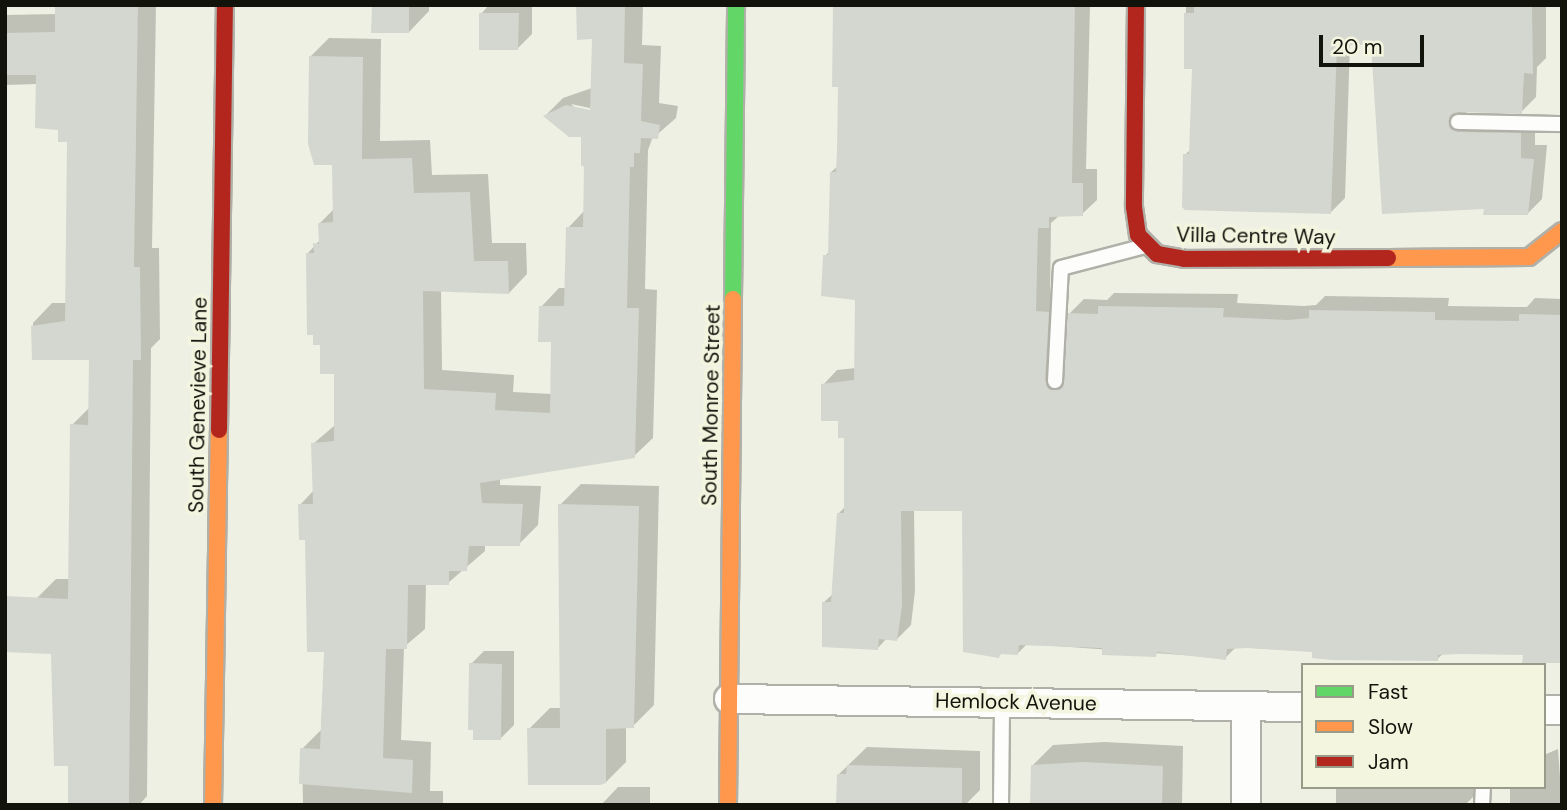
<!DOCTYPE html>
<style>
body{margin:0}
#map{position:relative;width:1567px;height:810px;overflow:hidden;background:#eff0e4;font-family:"DM Sans",sans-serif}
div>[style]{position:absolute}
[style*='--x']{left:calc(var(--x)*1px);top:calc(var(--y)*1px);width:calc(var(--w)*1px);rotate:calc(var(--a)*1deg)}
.shadow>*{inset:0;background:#0003}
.building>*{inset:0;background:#d4d7cf}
.roads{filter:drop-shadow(2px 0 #b0b0a8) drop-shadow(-2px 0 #b0b0a8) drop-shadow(0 2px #b0b0a8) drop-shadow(0 -2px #b0b0a8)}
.lane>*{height:14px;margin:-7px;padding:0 7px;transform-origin:7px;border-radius:7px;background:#fdfdfb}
.street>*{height:28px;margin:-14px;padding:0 14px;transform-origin:14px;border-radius:14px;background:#fdfdfb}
.fast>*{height:16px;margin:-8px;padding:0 8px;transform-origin:8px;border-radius:8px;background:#63d668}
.slow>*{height:16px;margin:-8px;padding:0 8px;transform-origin:8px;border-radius:8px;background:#ff974d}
.jam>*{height:16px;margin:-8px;padding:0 8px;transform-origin:8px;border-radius:8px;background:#b3261e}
span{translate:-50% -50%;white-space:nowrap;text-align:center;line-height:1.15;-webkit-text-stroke:7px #f3f5df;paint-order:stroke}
.street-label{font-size:21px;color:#12130b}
.frame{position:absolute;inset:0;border:7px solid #12130b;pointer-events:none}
.legend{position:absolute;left:1301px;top:663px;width:245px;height:126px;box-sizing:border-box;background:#f3f5df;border:2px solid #999b8a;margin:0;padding:9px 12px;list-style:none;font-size:21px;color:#12130b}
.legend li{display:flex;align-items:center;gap:14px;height:35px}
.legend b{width:35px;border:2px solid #999b8a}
.scale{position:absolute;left:1319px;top:35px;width:105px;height:32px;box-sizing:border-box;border:4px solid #12130b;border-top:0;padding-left:9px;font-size:21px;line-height:24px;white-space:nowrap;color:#12130b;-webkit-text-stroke:5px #f3f5df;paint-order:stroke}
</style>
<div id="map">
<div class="shadow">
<div style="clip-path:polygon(57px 5px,156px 5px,152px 248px,159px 248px,160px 339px,151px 348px,147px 796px,139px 805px,70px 805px,70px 764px,53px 653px,37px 598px,56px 579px,70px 579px,72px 425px,90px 407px,90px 358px,33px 359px,33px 323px,52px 303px,67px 303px,68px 140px,37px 84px,5px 85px,5px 15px,57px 14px)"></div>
<div style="clip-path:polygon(373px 5px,429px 5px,429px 11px,409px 32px)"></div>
<div style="clip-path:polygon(489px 5px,532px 5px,532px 34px,518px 48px,481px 14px)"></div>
<div style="clip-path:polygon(evenodd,578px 5px,643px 5px,642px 45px,661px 46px,659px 103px,678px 106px,676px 118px,652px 139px,648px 150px,645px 289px,657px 290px,653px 438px,634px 456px,500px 478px,500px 485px,541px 486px,538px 525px,519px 544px,485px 544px,485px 551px,448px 583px,426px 583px,425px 629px,404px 647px,401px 740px,431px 742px,430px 791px,443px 791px,443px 805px,303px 805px,302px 749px,321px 730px,325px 651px,300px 505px,314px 490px,313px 444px,335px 425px,336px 373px,322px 343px,308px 253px,321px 239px,320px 223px,334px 209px,334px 164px,310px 57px,329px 38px,381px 39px,380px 141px,430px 140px,432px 175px,488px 174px,492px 243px,526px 243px,527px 274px,509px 293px,441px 290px,442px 370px,514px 375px,513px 392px,552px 394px,553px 340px,541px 307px,559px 288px,566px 288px,568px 228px,585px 210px,583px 136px,545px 116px,563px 98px,592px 88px,594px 38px,578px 5px,571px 104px,599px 110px,598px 114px,576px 109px,571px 104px)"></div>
<div style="clip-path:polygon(834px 5px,1090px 5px,1086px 169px,1097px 169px,1097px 200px,1082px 214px,1060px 215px,1051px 223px,1050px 297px,1063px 298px,1060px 372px,1067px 375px,1070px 313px,1084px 299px,1107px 300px,1114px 293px,1238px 294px,1237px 303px,1304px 306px,1316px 305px,1325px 296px,1449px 298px,1448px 306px,1514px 307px,1527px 307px,1535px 298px,1562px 299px,1562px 661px,1524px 653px,1444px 653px,1437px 659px,1236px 647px,1225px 658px,1027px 644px,1018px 653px,1003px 652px,999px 656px,964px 509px,914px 509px,915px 591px,911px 625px,896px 640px,887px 638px,877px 649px,823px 603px,834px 593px,838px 514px,846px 506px,846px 437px,823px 385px,837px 370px,856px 368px,857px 298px,825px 256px,830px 251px,831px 172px,838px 166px,840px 85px)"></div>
<div style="clip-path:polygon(1186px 5px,1546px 5px,1546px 58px,1537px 67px,1536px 97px,1521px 112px,1465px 111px,1473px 118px,1535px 119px,1535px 145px,1547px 145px,1542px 199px,1527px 214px,1485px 207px,1373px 43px,1350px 43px,1345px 198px,1331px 212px,1185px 155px,1191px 149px,1194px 67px,1185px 67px)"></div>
<div style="clip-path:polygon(581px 484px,659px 486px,654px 705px,633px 726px,626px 726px,626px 762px,605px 783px,529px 729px,550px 708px,561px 708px,560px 505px)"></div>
<div style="clip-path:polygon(484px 651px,514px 651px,514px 725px,501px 738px,471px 664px)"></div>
<div style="clip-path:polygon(1104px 742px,1183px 746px,1182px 805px,1032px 805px,1032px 766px,1053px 745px)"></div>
<div style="clip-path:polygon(867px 747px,980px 751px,980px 790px,965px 805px,838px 805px,838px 775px)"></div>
<div style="clip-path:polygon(1558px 749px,1562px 805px,1510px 805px,1510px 787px,1544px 787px,1544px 755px)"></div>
<div style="clip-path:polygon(618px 787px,650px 787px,650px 805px,601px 805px)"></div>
<div style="clip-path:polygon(1336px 787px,1477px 787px,1477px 793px,1465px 805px,1336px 805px)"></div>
</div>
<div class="building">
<div style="clip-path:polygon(55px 5px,138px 5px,134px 267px,140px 267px,141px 360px,133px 360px,129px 805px,68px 805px,68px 766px,54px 766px,51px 654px,5px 652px,5px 596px,68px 599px,70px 424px,88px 425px,89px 360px,32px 360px,31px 326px,65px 321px,67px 142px,58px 142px,58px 130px,35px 128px,36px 75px,5px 75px,5px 33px,55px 32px)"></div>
<div style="clip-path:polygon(372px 5px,409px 5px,409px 33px,371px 33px)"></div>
<div style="clip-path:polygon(576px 5px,625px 5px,624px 63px,643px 64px,641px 121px,660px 125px,658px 139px,641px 138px,640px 153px,634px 153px,634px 167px,630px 167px,627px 308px,639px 308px,635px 458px,480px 483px,482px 503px,523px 504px,520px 546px,469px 546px,467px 571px,449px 571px,449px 585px,408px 585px,407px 649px,386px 649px,383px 758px,413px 760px,412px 793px,299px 784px,300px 748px,320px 749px,324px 652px,307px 652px,305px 540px,299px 540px,298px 504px,313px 504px,311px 443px,334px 441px,334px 374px,320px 374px,320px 345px,313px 345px,313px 335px,307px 335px,306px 253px,314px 253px,313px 243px,319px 244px,318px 223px,333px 222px,332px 165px,314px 165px,308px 144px,309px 56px,363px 57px,362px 159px,412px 158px,414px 193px,470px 192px,474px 261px,508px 261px,509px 294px,423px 291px,424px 389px,496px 393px,495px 410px,550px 413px,551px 342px,538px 342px,539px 306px,564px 306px,566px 227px,583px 227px,584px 166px,581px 166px,581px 137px,569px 137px,543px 116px,566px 105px,590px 110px,592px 39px,577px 40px)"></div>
<div style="clip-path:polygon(833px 5px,1075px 5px,1072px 183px,1083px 183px,1083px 216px,1049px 217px,1049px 228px,1038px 228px,1036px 311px,1049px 312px,1045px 380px,1050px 389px,1059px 390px,1064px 382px,1068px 313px,1098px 314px,1098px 306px,1224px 308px,1223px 317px,1288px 320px,1309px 318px,1309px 310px,1435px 312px,1435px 320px,1519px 321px,1519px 314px,1562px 315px,1562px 663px,1522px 663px,1523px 655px,1461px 654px,1438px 655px,1438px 661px,1331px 660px,1312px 658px,1312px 652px,1248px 648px,1227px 649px,1226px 660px,1157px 652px,1156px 657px,1102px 655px,1102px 648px,1019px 645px,1018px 655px,1000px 654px,999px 658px,963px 652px,962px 511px,901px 511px,902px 606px,897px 641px,879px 639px,878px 650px,822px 647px,822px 602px,831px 602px,837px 513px,844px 513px,844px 438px,838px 438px,838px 421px,821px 421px,821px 384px,854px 380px,855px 300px,821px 296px,823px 255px,828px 255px,830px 172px,836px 172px,837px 149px,838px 87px,832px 87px)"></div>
<div style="clip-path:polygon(1194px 5px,1532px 5px,1533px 74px,1524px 73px,1522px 114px,1458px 112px,1448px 121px,1457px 132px,1521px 133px,1521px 158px,1534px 159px,1528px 215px,1483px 215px,1484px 209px,1382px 214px,1371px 45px,1337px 45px,1331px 214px,1185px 210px,1182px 207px,1183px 154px,1189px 154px,1192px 69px,1184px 69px,1184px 13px,1194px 13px)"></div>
<div style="clip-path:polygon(479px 13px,519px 13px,518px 50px,479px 50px)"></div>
<div style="clip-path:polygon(558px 504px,639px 506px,634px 728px,606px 729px,606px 783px,600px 785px,528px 785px,527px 728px,560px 728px)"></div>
<div style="clip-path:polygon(469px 663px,502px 664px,501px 740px,473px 740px,473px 730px,468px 730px)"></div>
<div style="clip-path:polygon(1083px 762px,1163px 766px,1162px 805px,1030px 805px,1031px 765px)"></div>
<div style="clip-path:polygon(847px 765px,962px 768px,962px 805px,836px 805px,837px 774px,846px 774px)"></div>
</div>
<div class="roads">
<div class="lane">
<div style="--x:1458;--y:122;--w:104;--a:1.1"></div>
<div style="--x:1055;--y:381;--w:113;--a:-87"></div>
<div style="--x:1061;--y:268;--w:87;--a:-14.7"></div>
<div style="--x:1001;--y:805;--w:104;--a:-89.4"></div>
<div style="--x:1482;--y:805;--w:18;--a:-87"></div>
</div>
<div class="street">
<div style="--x:729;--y:699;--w:574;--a:0.8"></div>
<div style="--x:1246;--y:707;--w:98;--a:90"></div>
<div style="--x:1544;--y:710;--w:18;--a:0"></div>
</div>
<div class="fast">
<div style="--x:733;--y:299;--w:294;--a:-89.4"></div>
</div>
<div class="slow">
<div style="--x:1388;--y:258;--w:141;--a:-0.4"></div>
<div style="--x:1529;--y:257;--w:42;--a:-38.2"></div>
<div style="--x:213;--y:805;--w:375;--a:-89.1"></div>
<div style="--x:728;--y:805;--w:506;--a:-89.43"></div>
</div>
<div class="jam">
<div style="--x:1136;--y:5;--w:202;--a:90.6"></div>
<div style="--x:1134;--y:207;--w:28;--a:82"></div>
<div style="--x:1138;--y:235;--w:27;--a:45"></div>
<div style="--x:1157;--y:254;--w:27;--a:10"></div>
<div style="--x:1184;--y:259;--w:204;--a:-0.3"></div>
<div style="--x:219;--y:430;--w:425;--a:-89.2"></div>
</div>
</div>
<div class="street-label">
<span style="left:1256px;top:236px;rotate:1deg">Villa Centre Way</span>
<span style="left:198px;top:405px;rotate:-89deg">South Genevieve Lane</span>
<span style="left:711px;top:405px;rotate:-89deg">South Monroe Street</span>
<span style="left:1016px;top:702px;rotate:1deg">Hemlock Avenue</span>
</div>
<div class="frame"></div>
<ul class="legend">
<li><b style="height:9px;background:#63d668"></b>Fast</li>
<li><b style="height:9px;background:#ff974d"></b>Slow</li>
<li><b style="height:9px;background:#b3261e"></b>Jam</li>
</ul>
<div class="scale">20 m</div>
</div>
